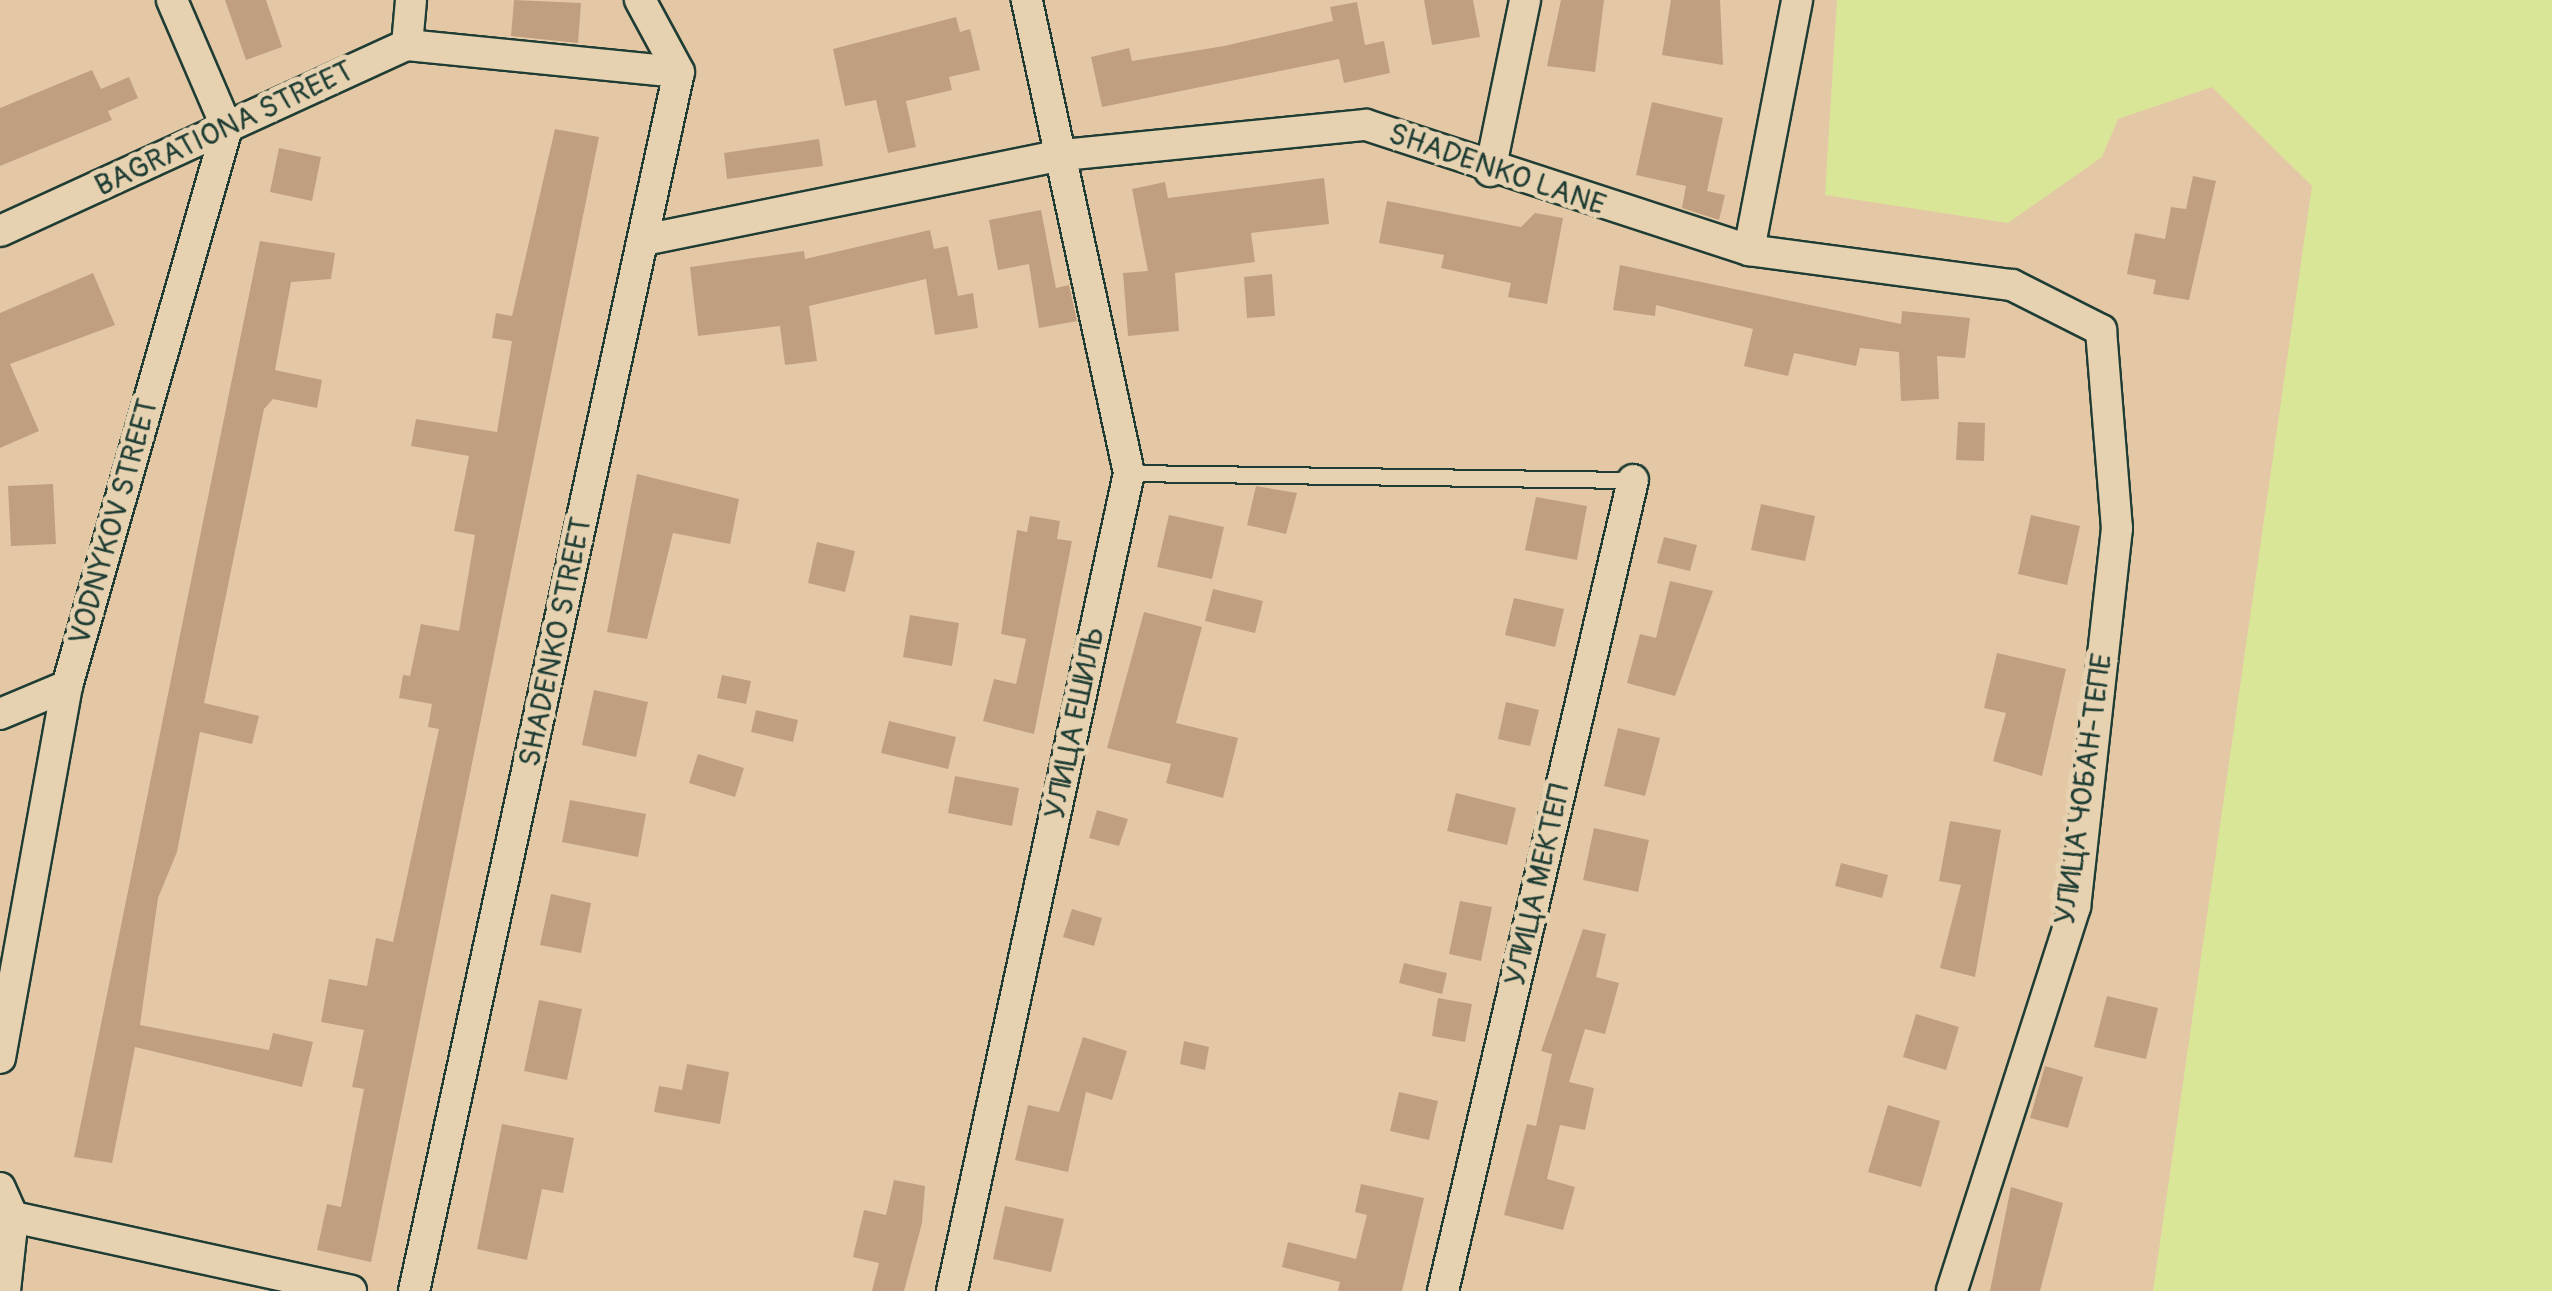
<!DOCTYPE html>
<meta charset="utf-8">
<style>
body{margin:0}
#map{position:relative;width:2552px;height:1291px;overflow:hidden;background:#e4c8a6;font-family:Pangolin,sans-serif}
div>[style]{position:absolute}
[style*='--x']{left:calc(var(--x)*1px);top:calc(var(--y)*1px);width:calc(var(--w)*1px);rotate:calc(var(--a)*1deg)}
.green>*{inset:0;background:#d9e597}
.building>*{inset:0;background:#c09f81}
.roads{filter:drop-shadow(2px 0 #1f3d34) drop-shadow(-2px 0 #1f3d34) drop-shadow(0 2px #1f3d34) drop-shadow(0 -2px #1f3d34)}
.service>*{height:15px;margin:-7.5px;padding:0 7.5px;transform-origin:7.5px;border-radius:7.5px;background:#e6d2b0}
.minor>*{height:30px;margin:-15px;padding:0 15px;transform-origin:15px;border-radius:15px;background:#e6d2b0}
span{translate:-50% -50%;white-space:nowrap;text-align:center;line-height:1.15;-webkit-text-stroke:10px #e6d2b0;paint-order:stroke}
.street-label{font-size:30px;color:#1f3d34}
</style>
<div id="map">
<div class="green">
<div style="clip-path:polygon(1837px 0,2552px 0,2552px 1291px,2153px 1291px,2312px 186px,2212px 87px,2118px 119px,2102px 157px,2008px 223px,1825px 195px)"></div>
</div>
<div class="building">
<div style="clip-path:polygon(225px 0,266px 0,282px 47px,246px 60px)"></div>
<div style="clip-path:polygon(514px 0,581px 3px,578px 43px,511px 36px)"></div>
<div style="clip-path:polygon(1424px 0,1473px 0,1480px 37px,1432px 45px)"></div>
<div style="clip-path:polygon(1561px 0,1604px 0,1595px 72px,1547px 66px)"></div>
<div style="clip-path:polygon(1671px 0,1720px 0,1723px 65px,1662px 55px)"></div>
<div style="clip-path:polygon(1357px 2px,1365px 45px,1384px 41px,1390px 73px,1344px 83px,1339px 59px,1102px 107px,1091px 57px,1129px 48px,1132px 61px,1224px 46px,1333px 21px,1330px 7px)"></div>
<div style="clip-path:polygon(956px 17px,960px 32px,970px 29px,980px 70px,949px 77px,952px 90px,906px 101px,916px 147px,888px 153px,876px 100px,845px 106px,833px 49px)"></div>
<div style="clip-path:polygon(92px 70px,101px 89px,129px 77px,138px 98px,108px 111px,112px 120px,0 166px,0 108px)"></div>
<div style="clip-path:polygon(1652px 102px,1723px 118px,1707px 191px,1725px 195px,1719px 220px,1682px 208px,1686px 186px,1636px 175px)"></div>
<div style="clip-path:polygon(555px 129px,599px 137px,371px 1262px,317px 1250px,327px 1204px,341px 1207px,364px 1089px,352px 1087px,364px 1030px,321px 1022px,329px 979px,367px 986px,376px 938px,393px 942px,439px 729px,428px 727px,432px 704px,399px 698px,403px 675px,410px 676px,421px 624px,459px 631px,475px 535px,454px 531px,469px 456px,411px 446px,416px 419px,497px 432px,512px 341px,492px 338px,496px 313px,512px 316px)"></div>
<div style="clip-path:polygon(819px 139px,823px 166px,727px 179px,724px 153px)"></div>
<div style="clip-path:polygon(279px 148px,321px 157px,312px 201px,270px 192px)"></div>
<div style="clip-path:polygon(2193px 176px,2216px 181px,2189px 300px,2153px 294px,2156px 280px,2127px 274px,2135px 233px,2165px 239px,2171px 207px,2186px 209px)"></div>
<div style="clip-path:polygon(1324px 178px,1329px 224px,1251px 233px,1255px 262px,1175px 273px,1179px 331px,1128px 336px,1123px 273px,1148px 271px,1132px 189px,1165px 182px,1168px 198px)"></div>
<div style="clip-path:polygon(1387px 201px,1521px 227px,1535px 213px,1563px 218px,1547px 304px,1508px 297px,1511px 283px,1441px 268px,1444px 255px,1379px 243px)"></div>
<div style="clip-path:polygon(1041px 210px,1056px 288px,1069px 285px,1077px 321px,1039px 328px,1029px 264px,998px 270px,989px 220px)"></div>
<div style="clip-path:polygon(930px 230px,934px 249px,948px 246px,958px 296px,973px 293px,978px 328px,935px 335px,926px 279px,809px 306px,817px 361px,785px 365px,780px 326px,698px 336px,690px 267px,804px 251px,805px 259px)"></div>
<div style="clip-path:polygon(260px 241px,335px 253px,331px 279px,291px 282px,275px 370px,322px 380px,317px 408px,273px 399px,264px 409px,204px 703px,259px 716px,252px 744px,200px 732px,177px 852px,158px 898px,140px 1025px,269px 1050px,273px 1033px,313px 1042px,302px 1087px,135px 1047px,112px 1163px,74px 1157px)"></div>
<div style="clip-path:polygon(1620px 265px,1901px 324px,1902px 311px,1970px 318px,1965px 358px,1937px 356px,1939px 399px,1901px 401px,1899px 352px,1860px 348px,1856px 366px,1794px 353px,1788px 376px,1744px 366px,1753px 329px,1656px 305px,1655px 316px,1613px 310px)"></div>
<div style="clip-path:polygon(93px 273px,115px 325px,10px 364px,39px 431px,0 448px,0 313px)"></div>
<div style="clip-path:polygon(1272px 274px,1275px 316px,1247px 318px,1244px 277px)"></div>
<div style="clip-path:polygon(1958px 422px,1985px 423px,1984px 461px,1956px 460px)"></div>
<div style="clip-path:polygon(637px 474px,739px 499px,730px 544px,673px 533px,647px 639px,607px 632px)"></div>
<div style="clip-path:polygon(53px 484px,56px 544px,11px 546px,8px 486px)"></div>
<div style="clip-path:polygon(1256px 486px,1297px 493px,1286px 534px,1247px 525px)"></div>
<div style="clip-path:polygon(1536px 497px,1587px 506px,1577px 560px,1525px 550px)"></div>
<div style="clip-path:polygon(1761px 504px,1815px 516px,1805px 561px,1751px 550px)"></div>
<div style="clip-path:polygon(1169px 515px,1224px 527px,1212px 579px,1157px 567px)"></div>
<div style="clip-path:polygon(2031px 515px,2080px 526px,2067px 585px,2018px 574px)"></div>
<div style="clip-path:polygon(1030px 516px,1060px 521px,1057px 539px,1072px 541px,1034px 734px,983px 721px,994px 679px,1016px 684px,1026px 639px,1001px 634px,1017px 530px,1027px 532px)"></div>
<div style="clip-path:polygon(1664px 537px,1697px 545px,1690px 571px,1657px 563px)"></div>
<div style="clip-path:polygon(817px 542px,855px 551px,845px 592px,808px 583px)"></div>
<div style="clip-path:polygon(1670px 581px,1713px 591px,1675px 696px,1627px 683px,1640px 634px,1656px 638px)"></div>
<div style="clip-path:polygon(1213px 589px,1263px 601px,1255px 633px,1205px 621px)"></div>
<div style="clip-path:polygon(1514px 598px,1564px 609px,1555px 647px,1505px 635px)"></div>
<div style="clip-path:polygon(1144px 612px,1202px 627px,1176px 723px,1238px 738px,1223px 798px,1166px 783px,1171px 764px,1107px 748px)"></div>
<div style="clip-path:polygon(910px 615px,959px 623px,952px 666px,903px 657px)"></div>
<div style="clip-path:polygon(1997px 653px,2066px 669px,2042px 776px,1993px 761px,2006px 713px,1984px 708px)"></div>
<div style="clip-path:polygon(722px 675px,751px 681px,746px 704px,717px 698px)"></div>
<div style="clip-path:polygon(594px 690px,648px 702px,636px 757px,582px 745px)"></div>
<div style="clip-path:polygon(1506px 702px,1539px 710px,1530px 746px,1498px 739px)"></div>
<div style="clip-path:polygon(756px 710px,798px 720px,793px 742px,751px 732px)"></div>
<div style="clip-path:polygon(889px 721px,956px 737px,948px 769px,881px 753px)"></div>
<div style="clip-path:polygon(1618px 728px,1660px 738px,1645px 796px,1604px 786px)"></div>
<div style="clip-path:polygon(698px 754px,744px 768px,735px 797px,689px 783px)"></div>
<div style="clip-path:polygon(955px 776px,1019px 788px,1012px 826px,948px 813px)"></div>
<div style="clip-path:polygon(1456px 793px,1516px 808px,1507px 845px,1447px 831px)"></div>
<div style="clip-path:polygon(570px 800px,646px 814px,638px 857px,562px 842px)"></div>
<div style="clip-path:polygon(1097px 810px,1128px 819px,1119px 846px,1089px 838px)"></div>
<div style="clip-path:polygon(1950px 821px,2001px 830px,1975px 977px,1940px 968px,1961px 885px,1939px 881px)"></div>
<div style="clip-path:polygon(1594px 828px,1649px 840px,1638px 892px,1583px 880px)"></div>
<div style="clip-path:polygon(1841px 863px,1888px 875px,1882px 898px,1835px 886px)"></div>
<div style="clip-path:polygon(551px 894px,591px 903px,581px 953px,540px 945px)"></div>
<div style="clip-path:polygon(1460px 901px,1492px 907px,1481px 961px,1449px 954px)"></div>
<div style="clip-path:polygon(1072px 909px,1102px 918px,1094px 946px,1063px 937px)"></div>
<div style="clip-path:polygon(1583px 929px,1606px 934px,1596px 977px,1619px 983px,1605px 1034px,1585px 1029px,1569px 1082px,1594px 1088px,1585px 1130px,1560px 1125px,1547px 1179px,1575px 1187px,1563px 1230px,1504px 1215px,1527px 1124px,1536px 1126px,1552px 1054px,1541px 1051px)"></div>
<div style="clip-path:polygon(1404px 963px,1447px 973px,1442px 994px,1399px 983px)"></div>
<div style="clip-path:polygon(2107px 996px,2158px 1008px,2146px 1059px,2094px 1047px)"></div>
<div style="clip-path:polygon(1438px 998px,1472px 1004px,1465px 1042px,1432px 1036px)"></div>
<div style="clip-path:polygon(539px 1000px,582px 1009px,567px 1080px,524px 1071px)"></div>
<div style="clip-path:polygon(1916px 1014px,1959px 1027px,1946px 1070px,1903px 1057px)"></div>
<div style="clip-path:polygon(1083px 1037px,1127px 1051px,1112px 1100px,1086px 1092px,1068px 1172px,1015px 1160px,1028px 1105px,1059px 1112px)"></div>
<div style="clip-path:polygon(1184px 1041px,1209px 1047px,1205px 1070px,1180px 1064px)"></div>
<div style="clip-path:polygon(687px 1064px,729px 1072px,720px 1124px,654px 1112px,659px 1086px,682px 1090px)"></div>
<div style="clip-path:polygon(2045px 1066px,2083px 1077px,2068px 1128px,2030px 1118px)"></div>
<div style="clip-path:polygon(1399px 1092px,1438px 1101px,1429px 1140px,1390px 1131px)"></div>
<div style="clip-path:polygon(1888px 1105px,1940px 1121px,1921px 1187px,1868px 1172px)"></div>
<div style="clip-path:polygon(502px 1124px,574px 1138px,563px 1193px,542px 1189px,527px 1260px,477px 1249px)"></div>
<div style="clip-path:polygon(894px 1180px,925px 1186px,922px 1223px,904px 1291px,872px 1291px,879px 1263px,853px 1257px,864px 1210px,886px 1215px)"></div>
<div style="clip-path:polygon(1361px 1184px,1424px 1198px,1402px 1291px,1338px 1291px,1340px 1282px,1282px 1267px,1288px 1242px,1356px 1259px,1367px 1215px,1355px 1212px)"></div>
<div style="clip-path:polygon(2011px 1187px,2063px 1203px,2040px 1291px,1990px 1291px)"></div>
<div style="clip-path:polygon(1005px 1206px,1064px 1219px,1051px 1272px,993px 1259px)"></div>
</div>
<div class="roads">
<div class="service">
<div style="--x:1129;--y:473;--w:504;--a:0.8"></div>
</div>
<div class="minor">
<div style="--x:407;--y:45;--w:273;--a:5.7"></div>
<div style="--x:1490;--y:171;--w:175;--a:-78.4"></div>
<div style="--x:0;--y:231;--w:447;--a:-24.6"></div>
<div style="--x:407;--y:45;--w:45;--a:-84.9"></div>
<div style="--x:644;--y:240;--w:428;--a:-11.5"></div>
<div style="--x:1063;--y:155;--w:304;--a:-5.7"></div>
<div style="--x:1366;--y:125;--w:403;--a:18.1"></div>
<div style="--x:1749;--y:250;--w:265;--a:7.6"></div>
<div style="--x:2012;--y:285;--w:100;--a:26.8"></div>
<div style="--x:2101;--y:330;--w:199;--a:85.4"></div>
<div style="--x:2117;--y:528;--w:381;--a:96.3"></div>
<div style="--x:2075;--y:907;--w:403;--a:107.8"></div>
<div style="--x:1749;--y:250;--w:255;--a:-79.1"></div>
<div style="--x:0;--y:714;--w:73;--a:-22.7"></div>
<div style="--x:0;--y:1058;--w:378;--a:-79.8"></div>
<div style="--x:67;--y:686;--w:580;--a:-74"></div>
<div style="--x:227;--y:128;--w:139;--a:-113.3"></div>
<div style="--x:0;--y:1188;--w:32;--a:66"></div>
<div style="--x:13;--y:1217;--w:74;--a:96.2"></div>
<div style="--x:13;--y:1217;--w:346;--a:12.3"></div>
<div style="--x:414;--y:1291;--w:1247;--a:-77.74"></div>
<div style="--x:679;--y:72;--w:82;--a:-118.4"></div>
<div style="--x:952;--y:1291;--w:837;--a:-77.79"></div>
<div style="--x:1129;--y:473;--w:484;--a:-102.2"></div>
<div style="--x:1443;--y:1291;--w:833;--a:-76.81"></div>
</div>
</div>
<div class="street-label">
<span style="left:224px;top:129px;rotate:-25deg">BAGRATIONA STREET</span>
<span style="left:1497px;top:170px;rotate:19deg">SHADENKO LANE</span>
<span style="left:114px;top:522px;rotate:-74deg">VODNYKOV STREET</span>
<span style="left:556px;top:642px;rotate:-78deg">SHADENKO STREET</span>
<span style="left:1075px;top:723px;rotate:-78deg">УЛИЦА ЕШИЛЬ</span>
<span style="left:2084px;top:789px;rotate:-82deg">УЛИЦА ЧОБАН-ТЕПЕ</span>
<span style="left:1538px;top:885px;rotate:-77deg">УЛИЦА МЕКТЕП</span>
</div>
</div>
